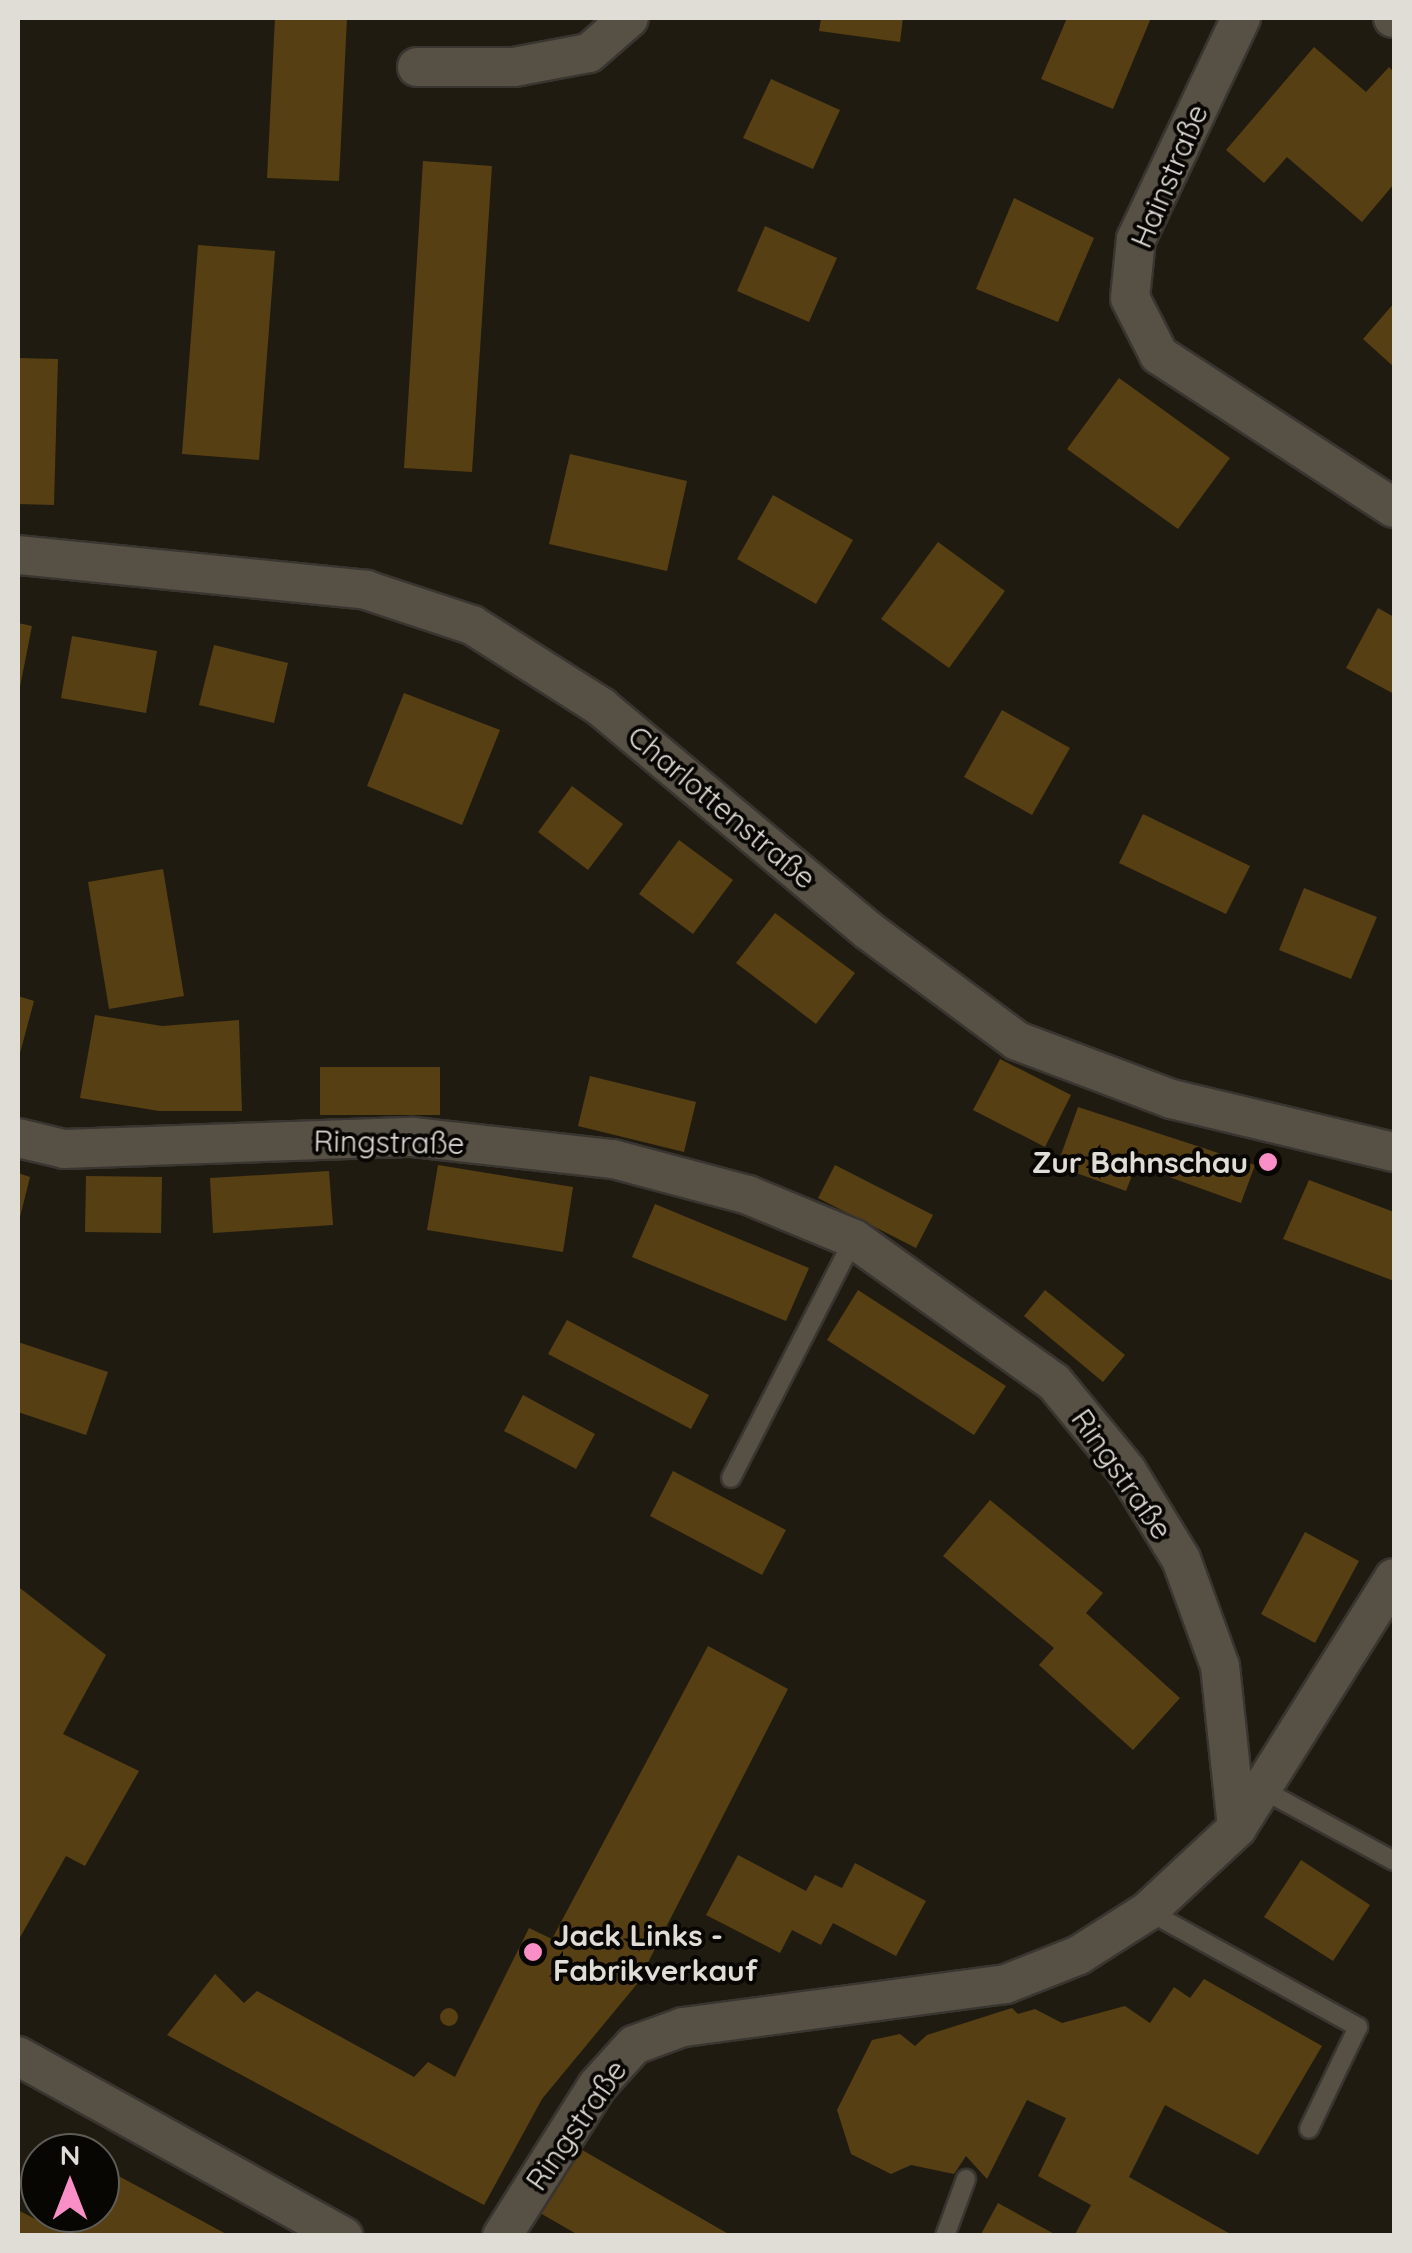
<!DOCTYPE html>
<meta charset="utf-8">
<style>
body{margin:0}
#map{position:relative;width:1412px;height:2253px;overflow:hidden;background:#201b11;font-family:Quicksand,sans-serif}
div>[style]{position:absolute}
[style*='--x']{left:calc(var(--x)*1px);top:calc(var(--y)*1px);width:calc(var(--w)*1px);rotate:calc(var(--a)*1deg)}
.building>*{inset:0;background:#563f12}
.round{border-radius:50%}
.roads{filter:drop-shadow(2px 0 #393530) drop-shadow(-2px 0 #393530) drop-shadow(0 2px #393530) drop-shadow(0 -2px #393530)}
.lane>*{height:18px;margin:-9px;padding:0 9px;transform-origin:9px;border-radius:9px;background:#575045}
.street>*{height:38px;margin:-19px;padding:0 19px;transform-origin:19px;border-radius:19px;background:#575045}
.dots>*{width:28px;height:28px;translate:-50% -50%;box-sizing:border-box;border:5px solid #080603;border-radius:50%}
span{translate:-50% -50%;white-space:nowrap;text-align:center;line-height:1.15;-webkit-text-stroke:8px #080603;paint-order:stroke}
.street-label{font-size:30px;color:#e0dcd6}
.poi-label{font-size:30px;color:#e0dcd6;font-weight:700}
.right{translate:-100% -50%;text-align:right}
.left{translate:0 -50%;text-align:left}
.frame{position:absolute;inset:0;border:20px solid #e0dcd6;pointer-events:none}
.north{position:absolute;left:20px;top:2133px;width:100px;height:100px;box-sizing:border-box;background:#080603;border:2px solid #5e5c57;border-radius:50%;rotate:0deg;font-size:28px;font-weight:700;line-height:40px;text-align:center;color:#e0dcd6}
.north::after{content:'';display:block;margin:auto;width:35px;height:45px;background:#fa8fc7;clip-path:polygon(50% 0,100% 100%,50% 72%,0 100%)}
</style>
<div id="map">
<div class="building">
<div style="clip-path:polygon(275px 18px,347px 18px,339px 181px,267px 178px)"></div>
<div style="clip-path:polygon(821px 18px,903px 18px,900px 42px,819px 31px)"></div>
<div style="clip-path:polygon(1067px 18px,1151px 18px,1113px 109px,1041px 79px)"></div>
<div style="clip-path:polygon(1314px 47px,1366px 92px,1389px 67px,1394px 72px,1394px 184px,1362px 222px,1287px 157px,1264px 183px,1226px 150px)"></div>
<div style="clip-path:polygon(771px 79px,840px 110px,813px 169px,743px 138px)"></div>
<div style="clip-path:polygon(423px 161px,492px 166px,472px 472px,404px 468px)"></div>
<div style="clip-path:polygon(1014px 198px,1094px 238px,1058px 322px,976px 289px)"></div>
<div style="clip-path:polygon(765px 226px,837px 258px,809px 322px,737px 291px)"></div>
<div style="clip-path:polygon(198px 245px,275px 251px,259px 460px,182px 454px)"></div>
<div style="clip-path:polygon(1394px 303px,1394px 367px,1363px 339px)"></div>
<div style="clip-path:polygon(18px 358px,58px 359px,54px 505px,18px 504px)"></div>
<div style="clip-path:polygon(1119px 378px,1230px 458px,1178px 529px,1067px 449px)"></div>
<div style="clip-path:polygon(570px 454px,687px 481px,667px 571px,549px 544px)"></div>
<div style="clip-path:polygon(773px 495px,853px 540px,816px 604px,737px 559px)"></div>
<div style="clip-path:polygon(938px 542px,1005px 591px,949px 668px,881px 619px)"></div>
<div style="clip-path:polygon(1378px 608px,1394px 617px,1394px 694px,1346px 668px)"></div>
<div style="clip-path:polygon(18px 623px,32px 626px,19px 692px,18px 692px)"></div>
<div style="clip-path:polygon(72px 636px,157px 651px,146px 713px,61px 698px)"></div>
<div style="clip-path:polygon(214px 645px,288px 663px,274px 723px,199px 705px)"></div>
<div style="clip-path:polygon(404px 693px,500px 730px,462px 825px,367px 786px)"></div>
<div style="clip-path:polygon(1002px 710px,1070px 748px,1032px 815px,964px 777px)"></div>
<div style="clip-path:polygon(572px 786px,623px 824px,588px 870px,538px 832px)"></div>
<div style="clip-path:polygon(1143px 814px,1250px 866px,1226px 914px,1119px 863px)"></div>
<div style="clip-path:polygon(679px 840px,733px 880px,693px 934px,639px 894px)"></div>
<div style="clip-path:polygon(163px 869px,184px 996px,109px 1009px,88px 882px)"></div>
<div style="clip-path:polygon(1304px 888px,1377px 917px,1351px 979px,1279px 950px)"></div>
<div style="clip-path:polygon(775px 913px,855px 973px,816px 1024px,736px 963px)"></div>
<div style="clip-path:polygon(18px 996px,34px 1001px,19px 1057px,18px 1057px)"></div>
<div style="clip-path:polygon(95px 1015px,162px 1026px,239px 1020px,242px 1111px,159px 1111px,80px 1098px)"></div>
<div style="clip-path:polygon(1000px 1059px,1071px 1095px,1045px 1147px,973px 1110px)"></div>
<div style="clip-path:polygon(320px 1067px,440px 1067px,440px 1115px,320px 1115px)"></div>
<div style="clip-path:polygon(590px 1076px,696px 1102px,684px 1152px,578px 1126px)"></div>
<div style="clip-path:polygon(1078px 1107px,1255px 1165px,1241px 1203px,1136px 1165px,1126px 1191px,1057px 1166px)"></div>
<div style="clip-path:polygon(438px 1165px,573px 1187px,563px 1252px,427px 1230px)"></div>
<div style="clip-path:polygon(835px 1165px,933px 1215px,916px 1248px,818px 1198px)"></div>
<div style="clip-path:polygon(329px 1171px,333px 1225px,213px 1233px,210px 1178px)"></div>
<div style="clip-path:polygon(18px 1173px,30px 1177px,19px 1221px,18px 1221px)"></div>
<div style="clip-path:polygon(86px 1176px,162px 1177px,161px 1233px,85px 1232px)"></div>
<div style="clip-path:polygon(1309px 1180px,1394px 1212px,1394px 1281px,1283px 1239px)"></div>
<div style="clip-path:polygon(655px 1204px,809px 1268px,786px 1321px,632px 1257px)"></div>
<div style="clip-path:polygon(858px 1290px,1006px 1386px,974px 1435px,827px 1340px)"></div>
<div style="clip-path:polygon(1045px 1290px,1125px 1355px,1103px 1382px,1024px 1316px)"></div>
<div style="clip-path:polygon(567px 1320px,709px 1395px,691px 1429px,548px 1354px)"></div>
<div style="clip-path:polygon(18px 1342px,108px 1372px,86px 1435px,18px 1412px)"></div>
<div style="clip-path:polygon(523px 1395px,595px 1434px,576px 1469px,504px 1431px)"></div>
<div style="clip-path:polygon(673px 1471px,786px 1530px,762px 1575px,650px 1516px)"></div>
<div style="clip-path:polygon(990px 1500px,1103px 1593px,1086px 1613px,1180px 1698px,1133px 1750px,1039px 1665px,1054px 1648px,943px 1556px)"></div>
<div style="clip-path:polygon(1305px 1532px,1359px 1561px,1315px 1643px,1261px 1614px)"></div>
<div style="clip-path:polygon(20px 1588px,106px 1655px,63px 1734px,139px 1771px,85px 1866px,66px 1856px,18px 1941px)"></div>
<div style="clip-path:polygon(708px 1646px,788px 1689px,637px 1984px,542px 2099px,484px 2205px,167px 2035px,215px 1974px,244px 2003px,257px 1991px,414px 2077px,428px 2062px,455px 2077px,529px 1928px,552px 1939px)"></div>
<div style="clip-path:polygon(738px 1855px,806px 1891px,815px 1875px,842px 1888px,855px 1863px,926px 1901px,896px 1956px,833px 1923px,821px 1945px,792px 1930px,780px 1953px,706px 1915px)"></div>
<div style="clip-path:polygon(1301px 1860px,1370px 1905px,1333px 1961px,1264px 1917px)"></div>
<div style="clip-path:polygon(1204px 1979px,1322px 2046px,1258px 2155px,1165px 2105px,1129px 2177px,1234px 2236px,1074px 2236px,1091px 2205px,1038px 2176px,1066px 2118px,1027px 2100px,987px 2179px,966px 2156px,954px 2174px,911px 2165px,891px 2174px,851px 2154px,837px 2110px,872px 2040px,900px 2034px,915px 2046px,927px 2035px,1012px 2008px,1018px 2014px,1035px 2009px,1062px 2023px,1125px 2006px,1150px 2023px,1174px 1987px,1190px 1998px)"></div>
<div class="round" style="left:440px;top:2008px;width:18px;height:18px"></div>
<div style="clip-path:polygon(577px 2147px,732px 2236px,580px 2236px,540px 2213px)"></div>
<div style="clip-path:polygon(100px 2166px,230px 2236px,18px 2236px,18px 2210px,41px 2222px,46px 2213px,100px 2213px)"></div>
<div style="clip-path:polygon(998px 2203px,1058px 2236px,980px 2236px)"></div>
</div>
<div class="roads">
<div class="lane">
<div style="--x:731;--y:1478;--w:269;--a:-62.8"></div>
<div style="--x:1265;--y:1791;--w:147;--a:28.5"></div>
<div style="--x:1148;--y:1911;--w:240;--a:28.9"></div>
<div style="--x:1358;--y:2027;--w:113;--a:115.7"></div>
<div style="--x:945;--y:2236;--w:61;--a:-69.8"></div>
</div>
<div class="street">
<div style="--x:1241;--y:18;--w:245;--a:115.4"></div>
<div style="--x:1136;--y:239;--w:59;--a:95.8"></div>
<div style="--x:1130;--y:298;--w:64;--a:63"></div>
<div style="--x:1159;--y:355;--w:280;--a:33.1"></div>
<div style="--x:1393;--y:18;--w:1;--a:0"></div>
<div style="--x:417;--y:67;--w:97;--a:0"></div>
<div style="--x:514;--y:67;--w:76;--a:-10.6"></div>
<div style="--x:589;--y:53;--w:53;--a:-41.2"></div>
<div style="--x:18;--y:555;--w:350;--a:5.7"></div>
<div style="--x:366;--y:590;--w:112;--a:18.3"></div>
<div style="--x:472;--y:625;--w:153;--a:32.4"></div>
<div style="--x:601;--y:707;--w:349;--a:39.9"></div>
<div style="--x:869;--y:931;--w:184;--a:36.6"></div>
<div style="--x:1017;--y:1041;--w:165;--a:20.6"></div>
<div style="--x:1171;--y:1099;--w:229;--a:13.4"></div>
<div style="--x:18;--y:1138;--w:47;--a:13.4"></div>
<div style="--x:64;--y:1149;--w:349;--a:-2"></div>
<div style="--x:413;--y:1137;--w:201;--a:6.3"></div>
<div style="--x:613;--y:1159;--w:140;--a:14.9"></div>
<div style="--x:748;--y:1195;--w:115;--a:22.5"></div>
<div style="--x:854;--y:1239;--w:246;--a:35.6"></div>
<div style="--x:1054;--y:1382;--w:115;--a:50.6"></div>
<div style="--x:1127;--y:1471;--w:103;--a:58.5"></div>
<div style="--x:1181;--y:1559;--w:114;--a:70"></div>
<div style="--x:1220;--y:1666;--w:163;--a:84"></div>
<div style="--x:1237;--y:1828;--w:122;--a:137"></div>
<div style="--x:1148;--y:1911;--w:82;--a:147.5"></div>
<div style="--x:1079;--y:1955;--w:79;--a:158.3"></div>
<div style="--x:1006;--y:1984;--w:326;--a:172.4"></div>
<div style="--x:683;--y:2027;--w:52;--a:159.8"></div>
<div style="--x:634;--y:2045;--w:55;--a:132.1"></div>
<div style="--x:597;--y:2086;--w:178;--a:122.3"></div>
<div style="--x:1237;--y:1828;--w:295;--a:-57.9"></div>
<div style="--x:18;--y:2056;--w:372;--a:29"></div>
</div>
</div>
<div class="dots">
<div style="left:1268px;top:1162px;background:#fa8fc7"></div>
<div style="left:533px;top:1952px;background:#fa8fc7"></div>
</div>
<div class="street-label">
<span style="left:1169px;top:176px;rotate:-67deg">Hainstraße</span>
<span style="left:722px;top:807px;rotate:40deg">Charlottenstraße</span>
<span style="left:389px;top:1142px;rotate:1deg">Ringstraße</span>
<span style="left:1122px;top:1474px;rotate:55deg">Ringstraße</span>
<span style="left:576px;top:2125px;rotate:-55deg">Ringstraße</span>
</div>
<div class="poi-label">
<span class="right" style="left:1248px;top:1162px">Zur Bahnschau</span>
<span class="left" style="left:553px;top:1952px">Jack Links -<br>Fabrikverkauf</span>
</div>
<div class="frame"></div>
<div class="north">N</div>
</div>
